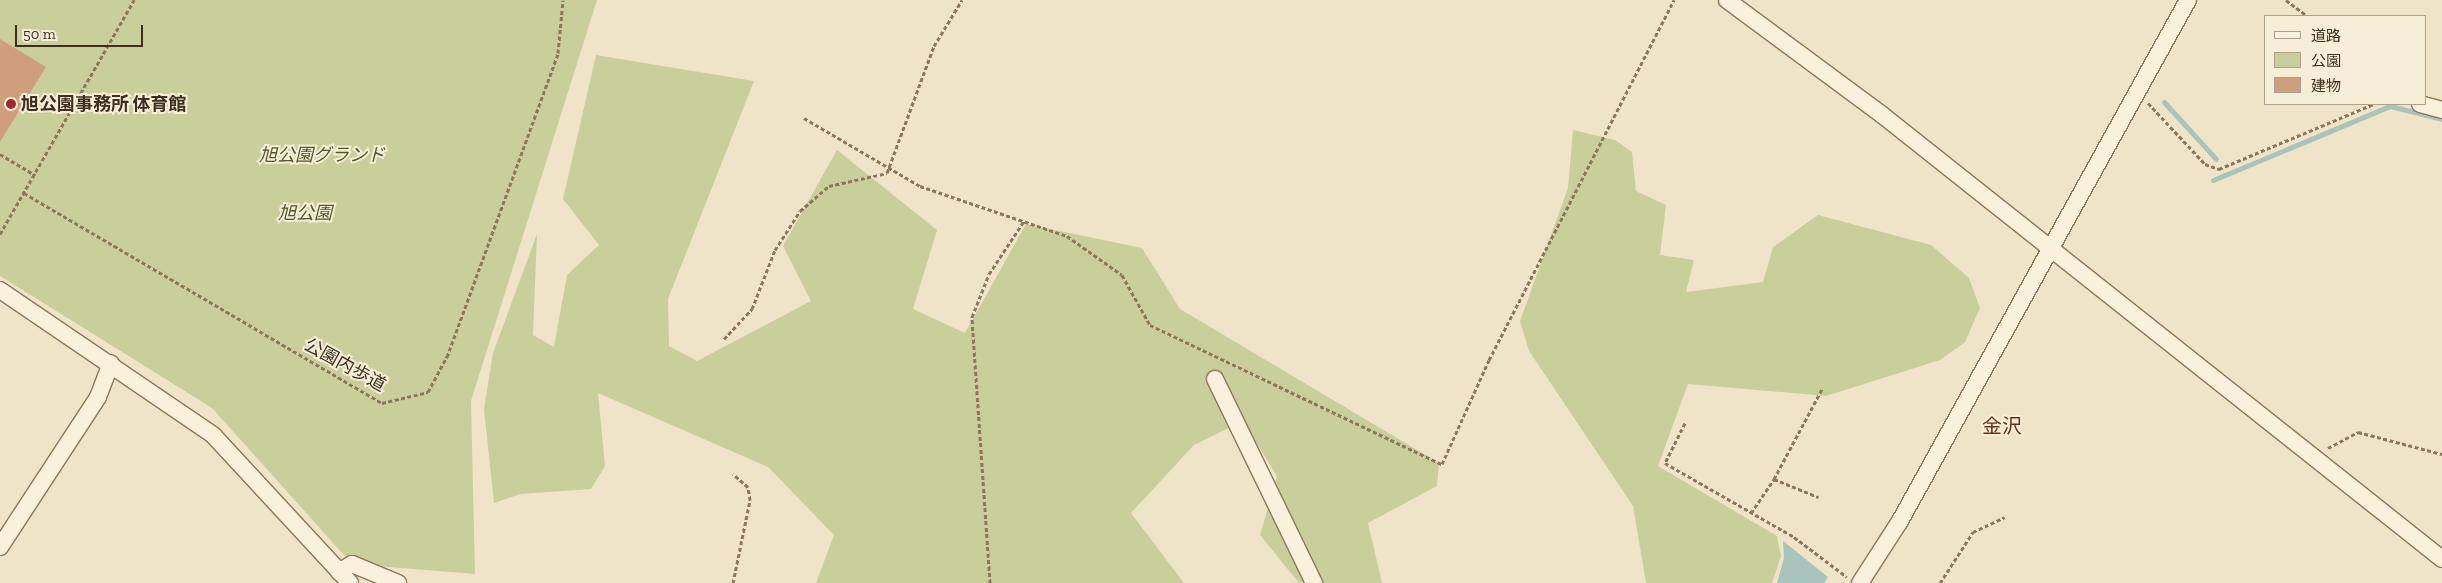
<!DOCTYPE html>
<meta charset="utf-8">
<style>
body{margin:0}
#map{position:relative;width:2442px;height:583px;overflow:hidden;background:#f0e4c8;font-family:"Zilla Slab","Noto Sans JP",serif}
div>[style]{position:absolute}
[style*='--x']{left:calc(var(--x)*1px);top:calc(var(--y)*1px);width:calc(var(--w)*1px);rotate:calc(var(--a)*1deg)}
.green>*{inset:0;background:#c9cf9b}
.water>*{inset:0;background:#a9c4bc}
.stream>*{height:5px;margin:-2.5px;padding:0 2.5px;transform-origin:2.5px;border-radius:2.5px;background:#a9c4bc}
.building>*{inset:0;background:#cf9f7d}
.path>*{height:3px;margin-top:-1.5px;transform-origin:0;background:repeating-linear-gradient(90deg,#8d765c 0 4px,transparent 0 6.5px)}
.roads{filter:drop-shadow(1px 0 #8d765c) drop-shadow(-1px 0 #8d765c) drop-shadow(0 1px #8d765c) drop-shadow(0 -1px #8d765c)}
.minor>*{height:16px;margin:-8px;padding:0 8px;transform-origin:8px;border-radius:8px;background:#faf1dc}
.dots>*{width:14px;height:14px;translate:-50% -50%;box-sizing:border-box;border:2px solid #f7eed8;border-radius:50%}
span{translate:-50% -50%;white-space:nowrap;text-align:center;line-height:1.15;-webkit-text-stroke:4px #f7eed8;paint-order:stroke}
.poi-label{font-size:18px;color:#3d2e20;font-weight:700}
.left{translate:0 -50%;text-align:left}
.park-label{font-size:18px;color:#4d5a26;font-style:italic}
.street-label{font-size:18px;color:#3d2e20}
.quarter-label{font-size:20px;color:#6b2e1e}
.legend{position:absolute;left:2264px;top:15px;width:162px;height:90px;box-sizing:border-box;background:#f7eed8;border:1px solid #ada18e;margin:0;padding:6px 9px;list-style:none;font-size:15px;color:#3d2e20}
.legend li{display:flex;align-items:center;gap:10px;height:25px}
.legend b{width:25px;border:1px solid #ada18e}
.scale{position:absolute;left:15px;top:25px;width:128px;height:22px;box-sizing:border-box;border:2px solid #3d2e20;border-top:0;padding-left:6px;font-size:15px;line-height:18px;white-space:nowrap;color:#3d2e20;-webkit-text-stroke:4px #f7eed8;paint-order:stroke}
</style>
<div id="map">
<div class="green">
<div style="clip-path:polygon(0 0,597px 0,471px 401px,475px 574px,352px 564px,212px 408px,0 276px)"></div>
<div style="clip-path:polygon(596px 55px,754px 81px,668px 299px,669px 346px,697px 361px,811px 301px,783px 246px,837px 150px,937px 230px,913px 309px,965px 333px,1026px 224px,1142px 248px,1180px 309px,1439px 463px,1437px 486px,1368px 523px,1382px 583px,1299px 583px,1260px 535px,1277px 476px,1243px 421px,1194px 445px,1131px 513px,1184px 583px,816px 583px,834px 535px,768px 467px,598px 393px,605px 466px,591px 489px,520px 494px,494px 503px,484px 409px,493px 353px,537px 234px,533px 335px,554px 347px,567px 275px,599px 245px,563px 199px)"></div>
<div style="clip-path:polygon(1573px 130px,1615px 140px,1632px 152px,1636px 191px,1666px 205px,1660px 255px,1694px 260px,1686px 292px,1763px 282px,1773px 247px,1818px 215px,1931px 245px,1969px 278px,1980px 308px,1965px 342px,1940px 360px,1826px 396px,1688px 384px,1658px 466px,1777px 536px,1781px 556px,1772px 583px,1646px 583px,1633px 506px,1529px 351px,1520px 321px,1568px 188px)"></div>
</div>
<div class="water">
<div style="clip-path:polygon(1783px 541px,1828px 577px,1824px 583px,1777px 583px,1784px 558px)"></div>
</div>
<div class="stream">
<div style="--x:2164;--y:102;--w:77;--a:47.6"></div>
<div style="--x:2213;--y:180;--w:192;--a:-22.7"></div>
<div style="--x:2390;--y:106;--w:54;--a:14"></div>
</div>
<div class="building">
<div style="clip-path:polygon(0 39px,46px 67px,0 142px)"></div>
</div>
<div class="path">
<div style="--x:2286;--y:0;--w:26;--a:37"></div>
<div style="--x:2148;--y:103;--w:83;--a:46.9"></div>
<div style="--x:2205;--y:164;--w:15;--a:20"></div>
<div style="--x:2219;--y:169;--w:168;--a:-22.8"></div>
<div style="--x:804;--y:118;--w:134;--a:30.4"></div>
<div style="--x:920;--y:186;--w:155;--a:18.8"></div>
<div style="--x:1067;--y:236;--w:67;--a:35.3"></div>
<div style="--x:1122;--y:275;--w:57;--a:60.8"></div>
<div style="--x:1150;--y:325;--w:323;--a:25.5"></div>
<div style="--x:1442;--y:464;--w:114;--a:-65.7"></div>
<div style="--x:1489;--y:360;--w:405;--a:-62.8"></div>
<div style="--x:0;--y:154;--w:41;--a:31"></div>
<div style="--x:24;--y:193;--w:415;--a:30.4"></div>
<div style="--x:382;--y:403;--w:47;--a:-13.4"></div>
<div style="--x:428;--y:392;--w:40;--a:-62"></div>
<div style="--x:447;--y:357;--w:324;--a:-69.9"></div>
<div style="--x:558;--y:53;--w:53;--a:-84.6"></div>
<div style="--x:0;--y:234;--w:270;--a:-60.2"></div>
<div style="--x:724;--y:339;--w:41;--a:-47"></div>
<div style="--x:752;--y:309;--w:63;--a:-68.7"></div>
<div style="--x:775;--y:250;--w:46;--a:-57.3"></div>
<div style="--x:800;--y:211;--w:38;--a:-41"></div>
<div style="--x:829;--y:186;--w:59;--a:-12.6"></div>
<div style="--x:887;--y:173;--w:135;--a:-69.7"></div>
<div style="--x:934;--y:46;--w:54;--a:-58.7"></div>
<div style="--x:1685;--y:423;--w:45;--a:116.6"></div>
<div style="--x:1665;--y:463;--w:149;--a:29.8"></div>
<div style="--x:1794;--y:537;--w:66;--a:37"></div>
<div style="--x:2328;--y:448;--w:34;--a:-28"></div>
<div style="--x:2358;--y:432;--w:87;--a:14.7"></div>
<div style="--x:1774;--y:479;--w:102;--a:-61.9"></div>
<div style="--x:1751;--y:513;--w:41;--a:-55.9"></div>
<div style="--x:1774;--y:479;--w:48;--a:22.2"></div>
<div style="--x:733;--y:583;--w:85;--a:-78.4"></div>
<div style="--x:750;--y:500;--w:13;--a:-99"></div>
<div style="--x:748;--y:487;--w:20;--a:-139"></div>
<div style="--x:990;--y:583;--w:267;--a:-93.9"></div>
<div style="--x:972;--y:317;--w:46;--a:-68.4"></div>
<div style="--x:989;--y:274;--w:64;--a:-56.6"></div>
<div style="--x:1940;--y:583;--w:61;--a:-57.1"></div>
<div style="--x:1973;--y:532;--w:35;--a:-25"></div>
</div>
<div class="roads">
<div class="minor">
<div style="--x:1727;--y:0;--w:192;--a:36.5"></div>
<div style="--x:1881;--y:114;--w:716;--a:38.42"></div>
<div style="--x:2420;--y:104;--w:23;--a:15"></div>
<div style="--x:0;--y:290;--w:258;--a:34.2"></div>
<div style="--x:213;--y:435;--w:202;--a:47.2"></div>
<div style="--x:1215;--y:379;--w:227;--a:64.1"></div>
<div style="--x:0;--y:547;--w:179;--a:-56.8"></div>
<div style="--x:98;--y:397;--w:36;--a:-69"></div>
<div style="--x:339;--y:572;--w:15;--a:-32"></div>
<div style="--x:352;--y:564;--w:50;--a:22.4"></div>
<div style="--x:1860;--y:583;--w:74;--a:-57.2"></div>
<div style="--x:1900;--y:521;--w:595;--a:-61.07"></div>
</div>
</div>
<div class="dots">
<div style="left:11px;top:104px;background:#9e2a2b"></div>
</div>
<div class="poi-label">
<span class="left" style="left:21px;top:104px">旭公園事務所 体育館</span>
</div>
<div class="park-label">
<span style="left:322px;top:155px">旭公園グランド</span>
<span style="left:305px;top:213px">旭公園</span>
</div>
<div class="street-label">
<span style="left:345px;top:365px;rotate:29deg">公園内歩道</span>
</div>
<div class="quarter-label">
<span style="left:2002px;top:426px">金沢</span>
</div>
<ul class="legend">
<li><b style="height:6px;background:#faf1dc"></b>道路</li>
<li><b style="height:14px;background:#c9cf9b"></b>公園</li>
<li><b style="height:14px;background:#cf9f7d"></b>建物</li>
</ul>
<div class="scale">50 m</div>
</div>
